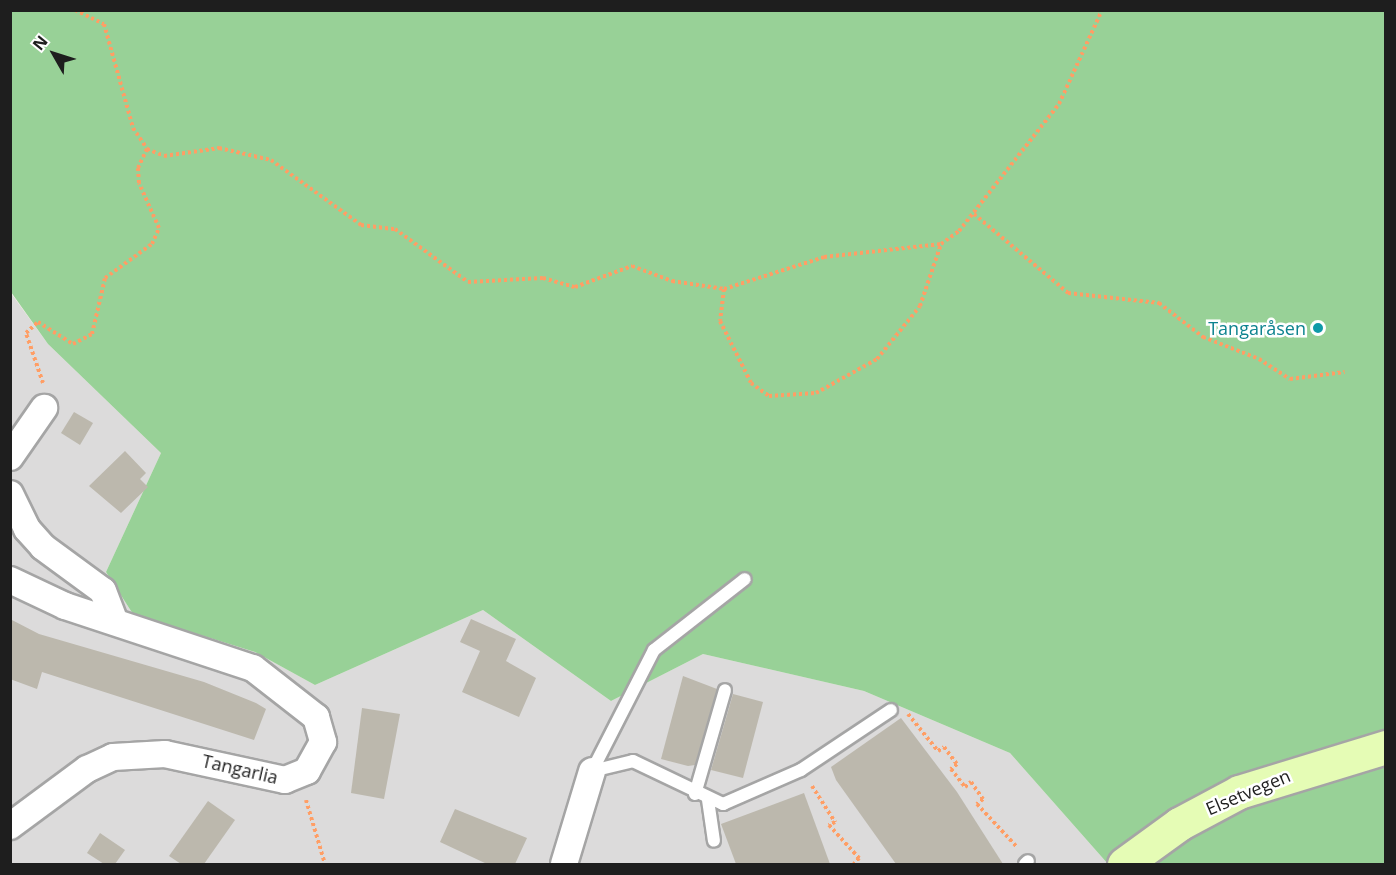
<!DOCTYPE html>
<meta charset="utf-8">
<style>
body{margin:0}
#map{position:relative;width:1396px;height:875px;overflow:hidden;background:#f0efe4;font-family:"Open Sans",sans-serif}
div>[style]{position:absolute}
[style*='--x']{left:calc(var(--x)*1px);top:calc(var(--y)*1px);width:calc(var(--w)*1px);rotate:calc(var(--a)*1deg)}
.residential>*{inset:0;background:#dcdbdb}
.forest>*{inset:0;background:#98d197}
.building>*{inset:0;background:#bcb8ad}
.path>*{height:4px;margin-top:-2px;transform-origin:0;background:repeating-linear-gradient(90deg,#ff9e65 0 3px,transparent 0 6px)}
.roads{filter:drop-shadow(2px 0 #a5a5a5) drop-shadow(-2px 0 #a5a5a5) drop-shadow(0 2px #a5a5a5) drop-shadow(0 -2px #a5a5a5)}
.service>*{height:12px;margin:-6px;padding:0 6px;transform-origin:6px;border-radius:6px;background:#fff}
.minor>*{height:26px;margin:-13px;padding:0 13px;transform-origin:13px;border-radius:13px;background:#fff}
.secondary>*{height:33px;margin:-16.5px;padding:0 16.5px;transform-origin:16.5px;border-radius:16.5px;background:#e5fcb5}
.dots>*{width:16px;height:16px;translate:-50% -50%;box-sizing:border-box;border:3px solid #fff;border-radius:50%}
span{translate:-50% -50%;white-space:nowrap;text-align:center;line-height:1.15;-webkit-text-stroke:5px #fff;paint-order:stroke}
.culture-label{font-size:18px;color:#0d838f}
.right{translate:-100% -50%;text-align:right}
.street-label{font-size:18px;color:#1e1e1e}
.frame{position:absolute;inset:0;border:12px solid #1e1e1e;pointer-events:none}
.north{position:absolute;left:24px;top:24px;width:60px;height:60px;-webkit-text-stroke:4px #fff;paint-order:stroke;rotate:309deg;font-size:16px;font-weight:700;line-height:24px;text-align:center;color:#1e1e1e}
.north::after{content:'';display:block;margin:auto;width:21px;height:27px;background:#1e1e1e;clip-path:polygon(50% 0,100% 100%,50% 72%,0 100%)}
</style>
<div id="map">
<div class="residential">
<div style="clip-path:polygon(10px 292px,48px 344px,161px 453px,106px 572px,133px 614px,255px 652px,315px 685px,483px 610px,611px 701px,703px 654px,864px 691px,1010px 753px,1108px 864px,11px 864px)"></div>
</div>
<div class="forest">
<div style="clip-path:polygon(10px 11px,1385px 11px,1385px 864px,1108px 864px,1010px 753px,864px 691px,703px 654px,611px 701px,483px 610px,315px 685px,255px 652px,133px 614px,106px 572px,161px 453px,48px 344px,11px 292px)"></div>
</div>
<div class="building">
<div style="clip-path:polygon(74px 412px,93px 423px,80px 445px,61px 433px)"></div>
<div style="clip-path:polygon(125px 451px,146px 473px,140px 479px,148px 487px,121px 513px,89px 486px)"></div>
<div style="clip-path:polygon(10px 619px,39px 634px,204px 682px,256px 703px,266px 709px,254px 740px,42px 672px,37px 689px,10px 679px)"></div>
<div style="clip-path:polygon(471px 619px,516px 639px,506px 661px,536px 678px,519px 717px,462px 692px,480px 651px,460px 642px)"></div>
<div style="clip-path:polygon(683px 676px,717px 689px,695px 765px,688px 766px,661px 759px)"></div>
<div style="clip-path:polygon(733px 694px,763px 702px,743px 778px,711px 770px)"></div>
<div style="clip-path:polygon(362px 708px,400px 714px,384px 799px,351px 793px)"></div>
<div style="clip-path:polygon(901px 718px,957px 792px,1003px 864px,896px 864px,836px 780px,831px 767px)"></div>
<div style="clip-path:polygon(804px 793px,830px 864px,736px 864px,721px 824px)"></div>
<div style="clip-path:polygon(208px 801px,235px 820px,204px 864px,181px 864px,169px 856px)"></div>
<div style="clip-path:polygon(455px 809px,527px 838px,515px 864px,487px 864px,440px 842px)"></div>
<div style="clip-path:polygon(100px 833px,125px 850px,115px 864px,104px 864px,87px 853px)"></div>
</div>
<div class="path">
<div style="--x:75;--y:10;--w:32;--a:26"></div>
<div style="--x:104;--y:24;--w:108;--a:74.4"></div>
<div style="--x:133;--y:128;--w:25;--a:56"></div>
<div style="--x:147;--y:149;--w:18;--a:22"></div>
<div style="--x:164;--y:156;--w:56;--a:-8.3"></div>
<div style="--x:219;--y:148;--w:53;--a:13"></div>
<div style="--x:271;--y:160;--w:111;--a:35.8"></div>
<div style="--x:361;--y:225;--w:34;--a:7"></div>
<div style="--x:395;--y:229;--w:90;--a:36"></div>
<div style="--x:468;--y:282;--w:75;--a:-3.1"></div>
<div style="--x:543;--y:278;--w:33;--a:16"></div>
<div style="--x:575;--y:287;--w:61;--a:-20.2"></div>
<div style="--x:632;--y:266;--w:43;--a:20.6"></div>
<div style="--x:672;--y:281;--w:53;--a:8.7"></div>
<div style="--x:724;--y:289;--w:105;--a:-17.7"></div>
<div style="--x:824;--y:257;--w:118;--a:-6.3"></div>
<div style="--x:941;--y:244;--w:22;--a:-36"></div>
<div style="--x:959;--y:231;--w:162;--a:-51.8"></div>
<div style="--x:1059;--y:104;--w:103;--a:-65.4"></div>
<div style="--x:974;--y:214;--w:123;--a:40"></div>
<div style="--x:1068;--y:293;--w:92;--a:6.3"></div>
<div style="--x:1159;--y:303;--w:56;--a:37.7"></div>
<div style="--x:1203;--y:337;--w:60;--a:21.4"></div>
<div style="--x:1259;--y:359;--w:37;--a:33"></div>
<div style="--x:1290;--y:379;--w:55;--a:-7.3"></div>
<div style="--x:724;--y:289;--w:32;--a:97"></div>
<div style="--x:720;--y:321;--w:69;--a:63.4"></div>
<div style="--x:751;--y:383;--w:22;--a:36"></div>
<div style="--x:769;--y:396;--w:47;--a:-3.7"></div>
<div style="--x:816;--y:393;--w:70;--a:-29.1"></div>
<div style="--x:877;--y:359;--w:68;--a:-50.9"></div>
<div style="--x:920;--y:306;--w:65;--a:-71.3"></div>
<div style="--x:43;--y:383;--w:53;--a:-108.8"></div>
<div style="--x:26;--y:333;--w:16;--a:-43"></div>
<div style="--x:38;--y:322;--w:41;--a:32.2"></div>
<div style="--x:73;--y:344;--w:21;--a:-28"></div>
<div style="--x:92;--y:334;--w:57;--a:-76.9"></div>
<div style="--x:105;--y:278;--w:58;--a:-35.9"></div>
<div style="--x:152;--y:244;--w:17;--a:-66"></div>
<div style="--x:159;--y:228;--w:49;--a:-114"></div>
<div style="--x:139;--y:183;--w:15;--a:-94"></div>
<div style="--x:138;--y:168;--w:21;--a:-65"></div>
<div style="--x:908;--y:714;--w:48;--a:51"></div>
<div style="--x:938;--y:751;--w:7;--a:-34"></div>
<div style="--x:944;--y:747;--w:21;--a:53"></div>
<div style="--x:957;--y:764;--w:8;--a:140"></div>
<div style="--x:951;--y:769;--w:23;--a:52"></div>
<div style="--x:965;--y:787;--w:8;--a:-40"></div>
<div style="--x:971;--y:782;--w:21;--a:55"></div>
<div style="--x:983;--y:799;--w:8;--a:140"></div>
<div style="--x:977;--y:804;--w:59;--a:47.1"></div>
<div style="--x:812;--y:786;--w:43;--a:57.4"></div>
<div style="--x:835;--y:822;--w:7;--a:153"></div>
<div style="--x:829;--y:825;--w:45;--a:47.7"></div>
<div style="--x:859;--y:858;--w:8;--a:130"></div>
<div style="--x:306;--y:800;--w:67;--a:73.5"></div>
</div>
<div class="roads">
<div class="service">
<div style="--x:592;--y:771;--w:42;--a:-13.7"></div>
<div style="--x:633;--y:761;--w:100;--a:25.5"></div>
<div style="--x:723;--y:804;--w:85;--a:-23.6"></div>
<div style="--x:801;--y:770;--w:108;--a:-33.7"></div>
<div style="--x:592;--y:771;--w:136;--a:-62.9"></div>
<div style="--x:654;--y:650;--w:115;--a:-38"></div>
<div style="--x:695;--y:794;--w:108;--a:-73.9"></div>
<div style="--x:708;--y:800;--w:41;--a:81.7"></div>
<div style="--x:1025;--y:864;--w:4;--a:-45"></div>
</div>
<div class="minor">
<div style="--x:10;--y:457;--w:60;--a:-55.2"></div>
<div style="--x:10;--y:494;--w:39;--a:64"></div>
<div style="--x:27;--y:529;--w:24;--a:48"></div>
<div style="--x:43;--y:547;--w:74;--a:36.3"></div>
<div style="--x:103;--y:591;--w:33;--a:69"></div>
<div style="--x:10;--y:580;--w:61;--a:25.3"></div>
<div style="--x:65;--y:606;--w:198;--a:18.3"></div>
<div style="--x:253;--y:668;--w:80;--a:37.9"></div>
<div style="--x:316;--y:717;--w:26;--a:74"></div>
<div style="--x:323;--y:742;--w:33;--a:119"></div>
<div style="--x:307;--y:771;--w:24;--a:158"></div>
<div style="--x:285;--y:780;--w:123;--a:-167.8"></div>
<div style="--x:165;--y:754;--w:52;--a:176.7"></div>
<div style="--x:113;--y:757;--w:29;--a:155"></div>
<div style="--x:87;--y:769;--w:96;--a:143.5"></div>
<div style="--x:564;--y:864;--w:97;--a:-73.2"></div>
</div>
<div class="secondary">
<div style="--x:1124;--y:864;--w:68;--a:-36"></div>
<div style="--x:1179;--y:824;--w:68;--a:-28.1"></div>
<div style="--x:1239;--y:792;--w:154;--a:-17"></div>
</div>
</div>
<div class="dots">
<div style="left:1318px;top:328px;background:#0f9aa8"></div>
</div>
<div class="culture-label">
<span class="right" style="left:1306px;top:328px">Tangaråsen</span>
</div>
<div class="street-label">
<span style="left:240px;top:769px;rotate:13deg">Tangarlia</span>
<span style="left:1248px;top:792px;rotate:-23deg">Elsetvegen</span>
</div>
<div class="frame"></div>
<div class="north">N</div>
</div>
